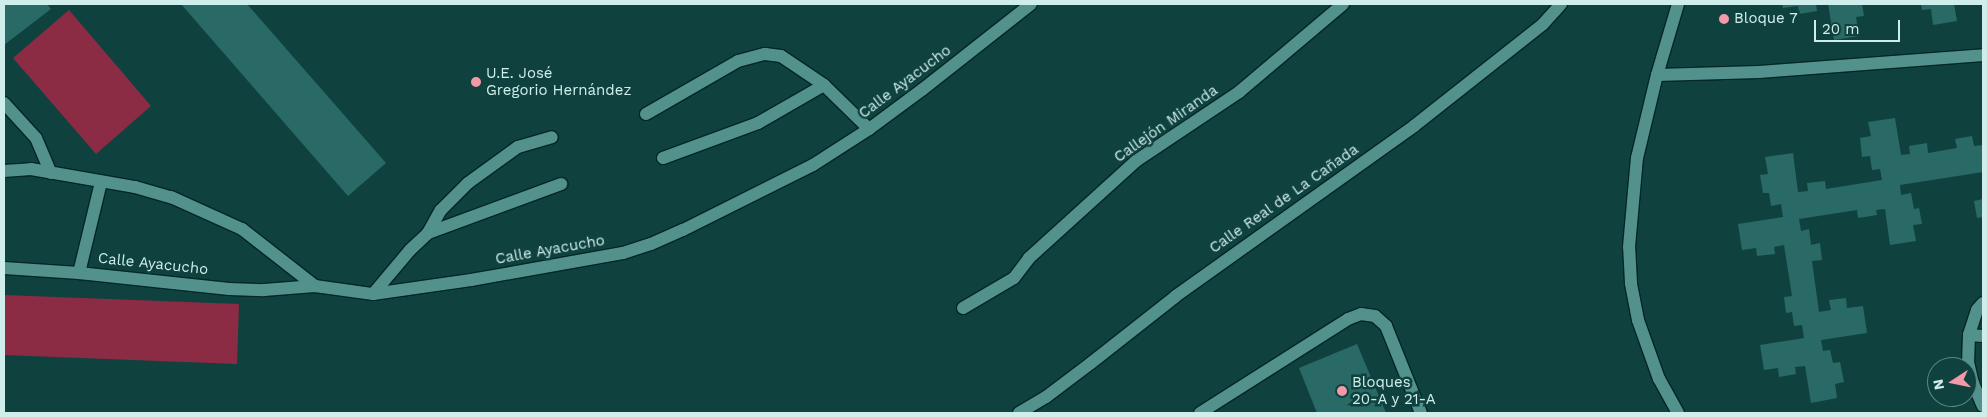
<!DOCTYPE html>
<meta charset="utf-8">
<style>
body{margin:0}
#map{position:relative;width:1987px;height:417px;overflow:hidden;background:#0f423f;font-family:"Work Sans",sans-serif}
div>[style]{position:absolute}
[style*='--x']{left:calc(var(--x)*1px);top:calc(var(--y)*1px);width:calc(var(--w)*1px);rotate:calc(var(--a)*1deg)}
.green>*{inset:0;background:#8b2c44}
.building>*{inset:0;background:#296a66}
.roads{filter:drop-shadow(1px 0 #032725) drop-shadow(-1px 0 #032725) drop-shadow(0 1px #032725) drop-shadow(0 -1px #032725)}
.lane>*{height:12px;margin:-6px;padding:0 6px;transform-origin:6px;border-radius:6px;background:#52918c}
.street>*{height:12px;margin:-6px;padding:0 6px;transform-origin:6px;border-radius:6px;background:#52918c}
.dots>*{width:14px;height:14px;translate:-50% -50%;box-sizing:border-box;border:2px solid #0f423f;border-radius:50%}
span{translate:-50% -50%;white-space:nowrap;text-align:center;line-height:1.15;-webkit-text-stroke:5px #0f423f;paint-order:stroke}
.poi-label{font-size:15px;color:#cfeeeb}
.left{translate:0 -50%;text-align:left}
.street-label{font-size:15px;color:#cfeeeb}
.frame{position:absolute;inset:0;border:5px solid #cfeeeb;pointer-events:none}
.north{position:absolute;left:1927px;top:357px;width:50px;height:50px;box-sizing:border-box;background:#0f423f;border:1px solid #5c8784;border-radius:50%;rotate:259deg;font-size:14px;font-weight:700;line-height:20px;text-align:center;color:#cfeeeb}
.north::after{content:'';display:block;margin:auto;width:18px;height:22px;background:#f39aa9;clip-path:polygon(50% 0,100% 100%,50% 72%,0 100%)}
.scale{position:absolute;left:1814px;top:20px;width:86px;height:22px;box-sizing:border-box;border:2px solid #cfeeeb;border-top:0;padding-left:6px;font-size:15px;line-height:18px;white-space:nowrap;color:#cfeeeb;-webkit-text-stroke:4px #0f423f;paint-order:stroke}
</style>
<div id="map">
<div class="green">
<div style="clip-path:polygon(69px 10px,151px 106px,96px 154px,13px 58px)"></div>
<div style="clip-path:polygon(4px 295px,239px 304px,237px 364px,4px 355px)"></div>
</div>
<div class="building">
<div style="clip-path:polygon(4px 4px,47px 4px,51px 9px,4px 45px)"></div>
<div style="clip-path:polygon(181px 4px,247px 4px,386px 163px,348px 196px)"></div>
<div style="clip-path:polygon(1782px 4px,1816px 4px,1817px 11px,1799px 14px,1798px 6px,1783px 8px)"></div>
<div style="clip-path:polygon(1828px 4px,1862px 4px,1864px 16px,1856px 17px,1859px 36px,1834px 40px)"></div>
<div style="clip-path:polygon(1921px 4px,1954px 4px,1957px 21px,1933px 25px,1931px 9px,1922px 10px)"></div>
<div style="clip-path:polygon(1895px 118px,1901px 155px,1910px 154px,1909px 146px,1927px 143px,1928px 153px,1957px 148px,1955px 139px,1972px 136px,1974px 146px,1983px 145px,1983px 172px,1900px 185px,1901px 195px,1911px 193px,1914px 209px,1919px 208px,1922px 224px,1913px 225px,1916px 241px,1890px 245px,1885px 209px,1876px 210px,1877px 215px,1858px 218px,1857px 210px,1799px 219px,1801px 231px,1809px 229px,1811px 245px,1820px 243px,1822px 260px,1812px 261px,1819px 312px,1831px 310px,1829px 300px,1846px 298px,1847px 308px,1863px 306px,1867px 333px,1821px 340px,1823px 351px,1830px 350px,1833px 363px,1840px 362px,1844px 382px,1835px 384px,1837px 398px,1811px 403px,1805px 366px,1795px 367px,1796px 374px,1779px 377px,1778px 368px,1764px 370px,1760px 345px,1804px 338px,1802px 325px,1794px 326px,1792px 312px,1786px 313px,1784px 297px,1792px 296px,1784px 245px,1774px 247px,1775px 254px,1757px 256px,1756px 248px,1742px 250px,1738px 224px,1783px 217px,1781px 204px,1771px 206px,1769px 193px,1763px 193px,1760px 175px,1768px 174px,1765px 157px,1793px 153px,1798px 192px,1808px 191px,1807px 183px,1825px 181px,1826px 189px,1882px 180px,1880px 169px,1872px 170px,1870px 156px,1862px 157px,1860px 138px,1871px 136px,1868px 122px)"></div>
<div style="clip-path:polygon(1983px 199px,1983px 217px,1977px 218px,1974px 201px)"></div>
<div style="clip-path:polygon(1357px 344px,1386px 413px,1317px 413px,1299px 368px)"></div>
</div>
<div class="roads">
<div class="lane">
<div style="--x:1657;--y:75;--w:102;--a:-1.7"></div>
<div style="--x:1759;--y:72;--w:225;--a:-4.3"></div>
<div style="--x:4;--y:103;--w:47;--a:47.6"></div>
<div style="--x:36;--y:138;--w:38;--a:67"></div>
<div style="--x:646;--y:114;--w:106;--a:-29.9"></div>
<div style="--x:738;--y:61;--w:28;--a:-15"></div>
<div style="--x:765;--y:54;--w:16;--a:7"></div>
<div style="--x:781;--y:56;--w:52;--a:34"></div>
<div style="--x:824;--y:85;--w:63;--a:44.4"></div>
<div style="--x:663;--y:158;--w:101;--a:-20.2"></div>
<div style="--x:758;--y:123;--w:76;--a:-29.9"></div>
<div style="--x:428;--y:233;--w:142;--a:-20.2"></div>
<div style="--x:373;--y:294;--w:57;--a:-49.9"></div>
<div style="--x:410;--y:250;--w:25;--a:-43"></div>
<div style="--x:428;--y:233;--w:26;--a:-61"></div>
<div style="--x:441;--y:210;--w:38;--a:-45"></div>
<div style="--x:468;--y:183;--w:62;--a:-35.8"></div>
<div style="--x:518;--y:147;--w:35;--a:-16"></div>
<div style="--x:1200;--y:413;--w:175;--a:-32.4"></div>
<div style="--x:1348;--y:319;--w:14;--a:-21"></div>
<div style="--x:1361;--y:314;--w:14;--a:8"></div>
<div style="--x:1375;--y:316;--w:15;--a:42"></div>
<div style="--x:1386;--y:326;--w:94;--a:68.1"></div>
</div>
<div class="street">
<div style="--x:4;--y:171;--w:27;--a:-4"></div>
<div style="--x:31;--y:169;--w:106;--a:9.8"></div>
<div style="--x:135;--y:187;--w:37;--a:16"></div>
<div style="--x:171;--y:197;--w:78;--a:24.3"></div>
<div style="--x:242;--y:229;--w:93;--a:38"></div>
<div style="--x:4;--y:268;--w:75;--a:3.8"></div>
<div style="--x:79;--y:273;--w:151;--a:6.1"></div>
<div style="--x:229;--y:289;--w:35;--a:2"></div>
<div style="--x:264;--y:290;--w:51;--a:-4.5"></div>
<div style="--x:315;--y:286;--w:59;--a:7.9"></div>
<div style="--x:373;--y:294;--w:99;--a:-8.1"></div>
<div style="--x:471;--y:280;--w:154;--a:-10.1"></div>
<div style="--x:623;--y:253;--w:29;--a:-18"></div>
<div style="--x:651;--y:244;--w:35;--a:-24"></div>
<div style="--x:683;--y:230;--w:145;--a:-26.6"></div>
<div style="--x:813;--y:165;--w:67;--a:-32.7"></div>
<div style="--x:869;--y:129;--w:67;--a:-36.5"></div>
<div style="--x:923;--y:89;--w:137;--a:-38.2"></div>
<div style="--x:79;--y:273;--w:94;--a:-76.4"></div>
<div style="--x:1983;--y:303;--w:9;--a:131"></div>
<div style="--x:1977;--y:310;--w:26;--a:108"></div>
<div style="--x:1969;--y:335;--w:27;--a:92"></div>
<div style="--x:1968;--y:362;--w:22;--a:77"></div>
<div style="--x:1973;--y:383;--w:25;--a:67"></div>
<div style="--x:963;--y:308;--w:59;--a:-30.5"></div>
<div style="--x:1014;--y:278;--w:25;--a:-53"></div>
<div style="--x:1029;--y:258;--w:144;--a:-42.2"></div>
<div style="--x:1136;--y:161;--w:124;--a:-33.8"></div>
<div style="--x:1239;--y:92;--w:136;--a:-40.2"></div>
<div style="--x:1969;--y:335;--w:14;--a:4"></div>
<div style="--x:1019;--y:413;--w:31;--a:-31"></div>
<div style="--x:1046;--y:397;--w:56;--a:-37.1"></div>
<div style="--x:1091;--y:363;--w:108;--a:-38.2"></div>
<div style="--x:1176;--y:296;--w:292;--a:-35.5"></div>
<div style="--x:1414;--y:126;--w:164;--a:-38.3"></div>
<div style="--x:1543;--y:24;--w:27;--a:-48"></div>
<div style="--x:1678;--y:413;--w:39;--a:-119"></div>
<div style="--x:1659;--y:379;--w:63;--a:-109.6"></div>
<div style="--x:1638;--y:320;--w:38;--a:-101"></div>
<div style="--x:1631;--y:283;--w:36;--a:-93"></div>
<div style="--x:1629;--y:247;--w:89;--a:-84.9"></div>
<div style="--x:1637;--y:158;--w:85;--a:-76.5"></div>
<div style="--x:1657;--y:75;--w:74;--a:-73.5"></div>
</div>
</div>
<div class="dots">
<div style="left:1724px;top:19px;background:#f39aa9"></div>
<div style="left:476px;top:82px;background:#f39aa9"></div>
<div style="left:1342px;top:391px;background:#f39aa9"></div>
</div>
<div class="poi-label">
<span class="left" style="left:1734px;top:19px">Bloque 7</span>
<span class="left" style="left:486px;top:82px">U.E. José<br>Gregorio Hernández</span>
<span class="left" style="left:1352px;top:391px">Bloques<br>20-A y 21-A</span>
</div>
<div class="street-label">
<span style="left:905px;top:82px;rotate:-37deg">Calle Ayacucho</span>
<span style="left:1166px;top:124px;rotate:-35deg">Callejón Miranda</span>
<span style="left:1284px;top:199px;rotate:-35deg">Calle Real de La Cañada</span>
<span style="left:550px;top:250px;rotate:-10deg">Calle Ayacucho</span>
<span style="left:153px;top:264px;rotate:6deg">Calle Ayacucho</span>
</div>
<div class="frame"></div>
<div class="north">N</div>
<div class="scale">20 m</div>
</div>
